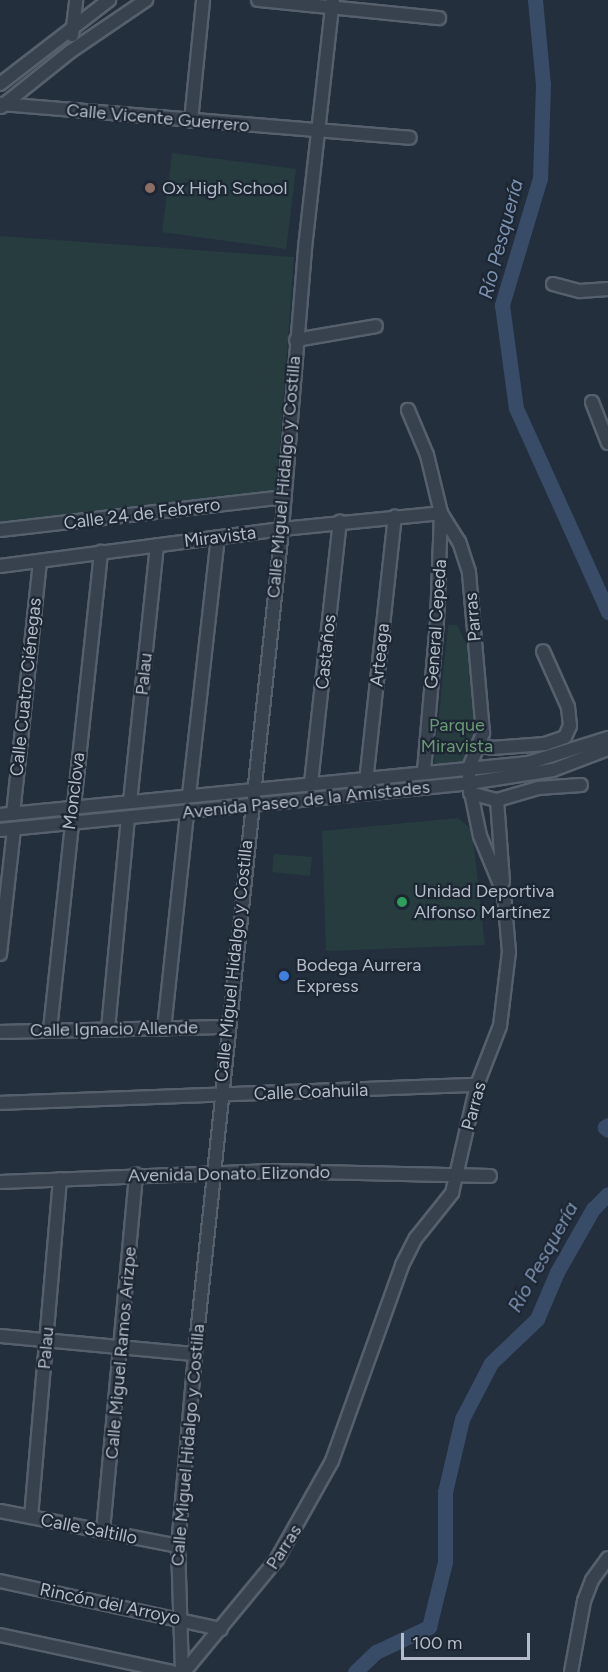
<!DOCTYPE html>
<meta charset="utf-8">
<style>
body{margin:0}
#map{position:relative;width:608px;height:1672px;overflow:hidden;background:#242f3e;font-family:Figtree,sans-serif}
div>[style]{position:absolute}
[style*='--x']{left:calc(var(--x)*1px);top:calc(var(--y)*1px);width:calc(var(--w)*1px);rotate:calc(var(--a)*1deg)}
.green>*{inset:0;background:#263c3f}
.river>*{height:15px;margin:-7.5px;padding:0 7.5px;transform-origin:7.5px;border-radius:7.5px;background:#394c67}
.roads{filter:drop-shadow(2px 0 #565f6c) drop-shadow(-2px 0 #565f6c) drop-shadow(0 2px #565f6c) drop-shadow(0 -2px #565f6c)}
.minor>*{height:12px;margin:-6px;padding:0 6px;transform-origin:6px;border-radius:6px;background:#38414e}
.dots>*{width:16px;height:16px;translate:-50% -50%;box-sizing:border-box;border:3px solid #1d2633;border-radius:50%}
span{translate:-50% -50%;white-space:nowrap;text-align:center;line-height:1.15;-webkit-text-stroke:4.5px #1d2633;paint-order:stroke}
.street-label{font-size:18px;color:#b4bcc9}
.poi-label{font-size:18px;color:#b4bcc9}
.left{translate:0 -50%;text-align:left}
.park-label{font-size:18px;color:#6b9a76}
.water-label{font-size:20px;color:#7c92b1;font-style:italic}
.scale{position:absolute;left:401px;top:1633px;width:129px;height:27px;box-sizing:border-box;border:3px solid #b4bcc9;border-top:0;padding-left:8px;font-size:18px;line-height:21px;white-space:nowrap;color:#b4bcc9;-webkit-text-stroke:4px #1d2633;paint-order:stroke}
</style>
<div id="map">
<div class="green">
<div style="clip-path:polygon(172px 153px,296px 169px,286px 249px,162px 232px)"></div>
<div style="clip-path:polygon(0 236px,294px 257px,277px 487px,272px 494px,0 525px)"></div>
<div style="clip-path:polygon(448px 625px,457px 625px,473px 658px,477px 701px,476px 760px,434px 764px)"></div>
<div style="clip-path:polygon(458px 818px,472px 830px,485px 945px,326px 951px,322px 831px)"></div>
<div style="clip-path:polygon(274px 854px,312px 857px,310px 876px,272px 872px)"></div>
</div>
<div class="river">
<div style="--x:535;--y:0;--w:84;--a:84.6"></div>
<div style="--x:543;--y:84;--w:94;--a:91.8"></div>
<div style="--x:540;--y:178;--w:133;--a:106.7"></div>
<div style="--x:502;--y:305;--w:104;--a:82.3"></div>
<div style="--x:516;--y:408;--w:224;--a:65.7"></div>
<div style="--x:608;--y:1125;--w:4;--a:146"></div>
<div style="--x:605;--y:1127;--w:4;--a:45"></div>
<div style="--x:355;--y:1672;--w:29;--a:-44"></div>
<div style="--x:376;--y:1652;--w:59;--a:-25.3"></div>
<div style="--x:429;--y:1627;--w:67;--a:-76.2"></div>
<div style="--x:445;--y:1562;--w:70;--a:-90"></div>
<div style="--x:445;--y:1492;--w:75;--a:-76.9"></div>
<div style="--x:462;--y:1419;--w:63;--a:-62.6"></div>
<div style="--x:491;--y:1363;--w:64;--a:-43.7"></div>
<div style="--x:537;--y:1319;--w:51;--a:-66.9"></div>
<div style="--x:557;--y:1272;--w:73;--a:-60.3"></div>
<div style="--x:593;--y:1209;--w:21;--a:-45"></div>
</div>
<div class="roads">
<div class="minor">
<div style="--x:258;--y:0;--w:182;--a:5.7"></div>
<div style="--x:72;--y:35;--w:35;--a:-83"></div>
<div style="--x:0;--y:84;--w:138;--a:-37.6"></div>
<div style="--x:0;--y:104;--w:411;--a:4.7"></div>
<div style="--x:1;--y:107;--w:90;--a:-38.7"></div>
<div style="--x:71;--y:51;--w:91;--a:-34.2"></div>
<div style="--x:191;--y:121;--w:122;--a:-84.3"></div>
<div style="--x:553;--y:284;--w:28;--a:15"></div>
<div style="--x:580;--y:291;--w:28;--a:-4"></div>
<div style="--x:296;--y:340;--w:81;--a:-9.9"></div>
<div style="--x:592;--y:402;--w:44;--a:68.7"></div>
<div style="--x:0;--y:530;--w:287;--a:-6.6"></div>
<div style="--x:0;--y:566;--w:284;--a:-7.5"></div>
<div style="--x:282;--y:529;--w:160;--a:-5.7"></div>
<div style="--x:441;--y:513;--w:109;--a:92.1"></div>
<div style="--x:437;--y:622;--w:150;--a:95"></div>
<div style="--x:480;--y:745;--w:12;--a:14"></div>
<div style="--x:492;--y:748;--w:53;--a:-4.3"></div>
<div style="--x:545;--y:744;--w:21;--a:-19"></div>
<div style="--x:565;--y:737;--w:12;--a:-66"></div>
<div style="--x:570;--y:726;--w:19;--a:-96"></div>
<div style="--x:568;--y:707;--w:61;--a:-114.1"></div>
<div style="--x:366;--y:782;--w:267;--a:-83.8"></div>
<div style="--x:311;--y:783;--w:263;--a:-83.7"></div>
<div style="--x:470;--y:793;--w:28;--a:15"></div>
<div style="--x:497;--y:800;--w:43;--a:-16.3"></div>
<div style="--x:538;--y:788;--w:43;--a:-4"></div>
<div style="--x:189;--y:795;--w:259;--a:-83.6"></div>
<div style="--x:497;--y:800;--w:82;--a:85.8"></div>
<div style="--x:130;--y:802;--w:258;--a:-84"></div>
<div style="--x:13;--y:814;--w:254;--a:-83.9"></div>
<div style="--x:0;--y:815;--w:531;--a:-5.62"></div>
<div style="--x:528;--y:763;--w:84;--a:-17.4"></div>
<div style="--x:0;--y:830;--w:471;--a:-5.7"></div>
<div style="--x:469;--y:783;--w:85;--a:-8.8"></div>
<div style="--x:553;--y:770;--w:59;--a:-20.9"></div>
<div style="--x:0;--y:954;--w:126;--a:-83.6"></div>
<div style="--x:108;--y:1029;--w:212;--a:-84.6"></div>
<div style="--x:164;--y:1029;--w:217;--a:-83.9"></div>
<div style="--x:50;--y:1030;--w:481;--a:-83.9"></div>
<div style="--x:0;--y:1032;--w:227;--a:-1.3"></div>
<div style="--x:0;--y:1103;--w:477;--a:-2.2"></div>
<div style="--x:0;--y:1182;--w:273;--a:-2.3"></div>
<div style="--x:273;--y:1171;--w:217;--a:1.3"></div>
<div style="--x:0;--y:1336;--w:196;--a:5.3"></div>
<div style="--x:0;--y:1511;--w:181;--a:11.1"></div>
<div style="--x:31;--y:1517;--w:339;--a:-85.1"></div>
<div style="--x:103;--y:1531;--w:358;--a:-84.7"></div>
<div style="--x:0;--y:1581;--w:226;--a:12.3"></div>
<div style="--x:0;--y:1635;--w:176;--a:12.1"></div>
<div style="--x:182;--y:1672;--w:126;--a:-91.8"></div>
<div style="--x:178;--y:1546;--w:193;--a:-84.9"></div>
<div style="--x:195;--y:1354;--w:830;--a:-83.98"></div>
<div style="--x:282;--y:529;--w:282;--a:-85.3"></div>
<div style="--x:305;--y:248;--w:250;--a:-83.6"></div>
<div style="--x:184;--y:1672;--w:146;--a:-50.5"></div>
<div style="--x:277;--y:1559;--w:112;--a:-60.7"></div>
<div style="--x:332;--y:1461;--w:208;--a:-70.3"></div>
<div style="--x:402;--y:1265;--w:30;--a:-63"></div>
<div style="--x:416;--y:1238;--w:58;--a:-51.3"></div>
<div style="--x:452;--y:1193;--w:111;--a:-77"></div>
<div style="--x:477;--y:1085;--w:63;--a:-68.7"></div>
<div style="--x:500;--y:1026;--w:75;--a:-83.1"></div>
<div style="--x:509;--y:952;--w:58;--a:-94.9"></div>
<div style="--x:504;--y:894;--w:63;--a:-112.5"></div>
<div style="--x:480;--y:836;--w:54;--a:-101.7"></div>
<div style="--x:469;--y:783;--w:15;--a:-90"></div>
<div style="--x:469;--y:768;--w:38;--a:-68"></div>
<div style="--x:483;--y:733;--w:162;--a:-95"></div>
<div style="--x:469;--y:572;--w:32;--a:-108"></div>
<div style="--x:459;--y:542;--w:34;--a:-122"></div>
<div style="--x:441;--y:513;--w:60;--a:-103.6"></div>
<div style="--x:427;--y:455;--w:49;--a:-112.9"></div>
<div style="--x:571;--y:1672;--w:72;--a:-79.6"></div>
<div style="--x:584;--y:1601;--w:22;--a:-69"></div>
<div style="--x:592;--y:1580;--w:27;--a:-54"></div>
</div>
</div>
<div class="dots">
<div style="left:150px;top:188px;background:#8d6e63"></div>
<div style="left:402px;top:902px;background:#2e9e5b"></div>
<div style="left:284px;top:976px;background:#3f7fe0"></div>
</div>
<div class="street-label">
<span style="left:158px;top:118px;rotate:5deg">Calle Vicente Guerrero</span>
<span style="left:284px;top:477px;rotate:-85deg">Calle Miguel Hidalgo y Costilla</span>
<span style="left:142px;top:514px;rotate:-7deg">Calle 24 de Febrero</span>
<span style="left:220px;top:537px;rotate:-7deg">Miravista</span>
<span style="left:473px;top:617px;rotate:-95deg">Parras</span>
<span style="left:436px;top:624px;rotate:-86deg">General Cepeda</span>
<span style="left:326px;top:652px;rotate:-84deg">Castaños</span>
<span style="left:380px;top:655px;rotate:-84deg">Arteaga</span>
<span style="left:144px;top:674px;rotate:-84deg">Palau</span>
<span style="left:26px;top:687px;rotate:-84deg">Calle Cuatro Ciénegas</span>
<span style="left:74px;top:791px;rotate:-83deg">Monclova</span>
<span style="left:306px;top:800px;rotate:-6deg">Avenida Paseo de la Amistades</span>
<span style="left:234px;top:961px;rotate:-84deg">Calle Miguel Hidalgo y Costilla</span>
<span style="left:114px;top:1029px;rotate:-1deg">Calle Ignacio Allende</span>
<span style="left:311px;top:1092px;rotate:-2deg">Calle Coahuila</span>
<span style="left:474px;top:1106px;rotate:-75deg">Parras</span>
<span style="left:229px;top:1174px;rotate:-1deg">Avenida Donato Elizondo</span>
<span style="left:46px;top:1348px;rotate:-85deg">Palau</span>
<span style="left:121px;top:1353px;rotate:-85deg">Calle Miguel Ramos Arizpe</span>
<span style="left:188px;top:1445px;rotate:-85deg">Calle Miguel Hidalgo y Costilla</span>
<span style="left:89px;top:1529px;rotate:11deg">Calle Saltillo</span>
<span style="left:284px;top:1547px;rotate:-57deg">Parras</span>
<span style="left:110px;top:1604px;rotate:12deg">Rincón del Arroyo</span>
</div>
<div class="poi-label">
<span class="left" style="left:162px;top:188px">Ox High School</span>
<span class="left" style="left:414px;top:902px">Unidad Deportiva<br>Alfonso Martínez</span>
<span class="left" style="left:296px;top:976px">Bodega Aurrera<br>Express</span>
</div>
<div class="park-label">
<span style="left:457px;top:736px">Parque<br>Miravista</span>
</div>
<div class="water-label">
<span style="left:501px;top:239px;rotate:-75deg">Río Pesquería</span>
<span style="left:543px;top:1257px;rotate:-61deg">Río Pesquería</span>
</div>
<div class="scale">100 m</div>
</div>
